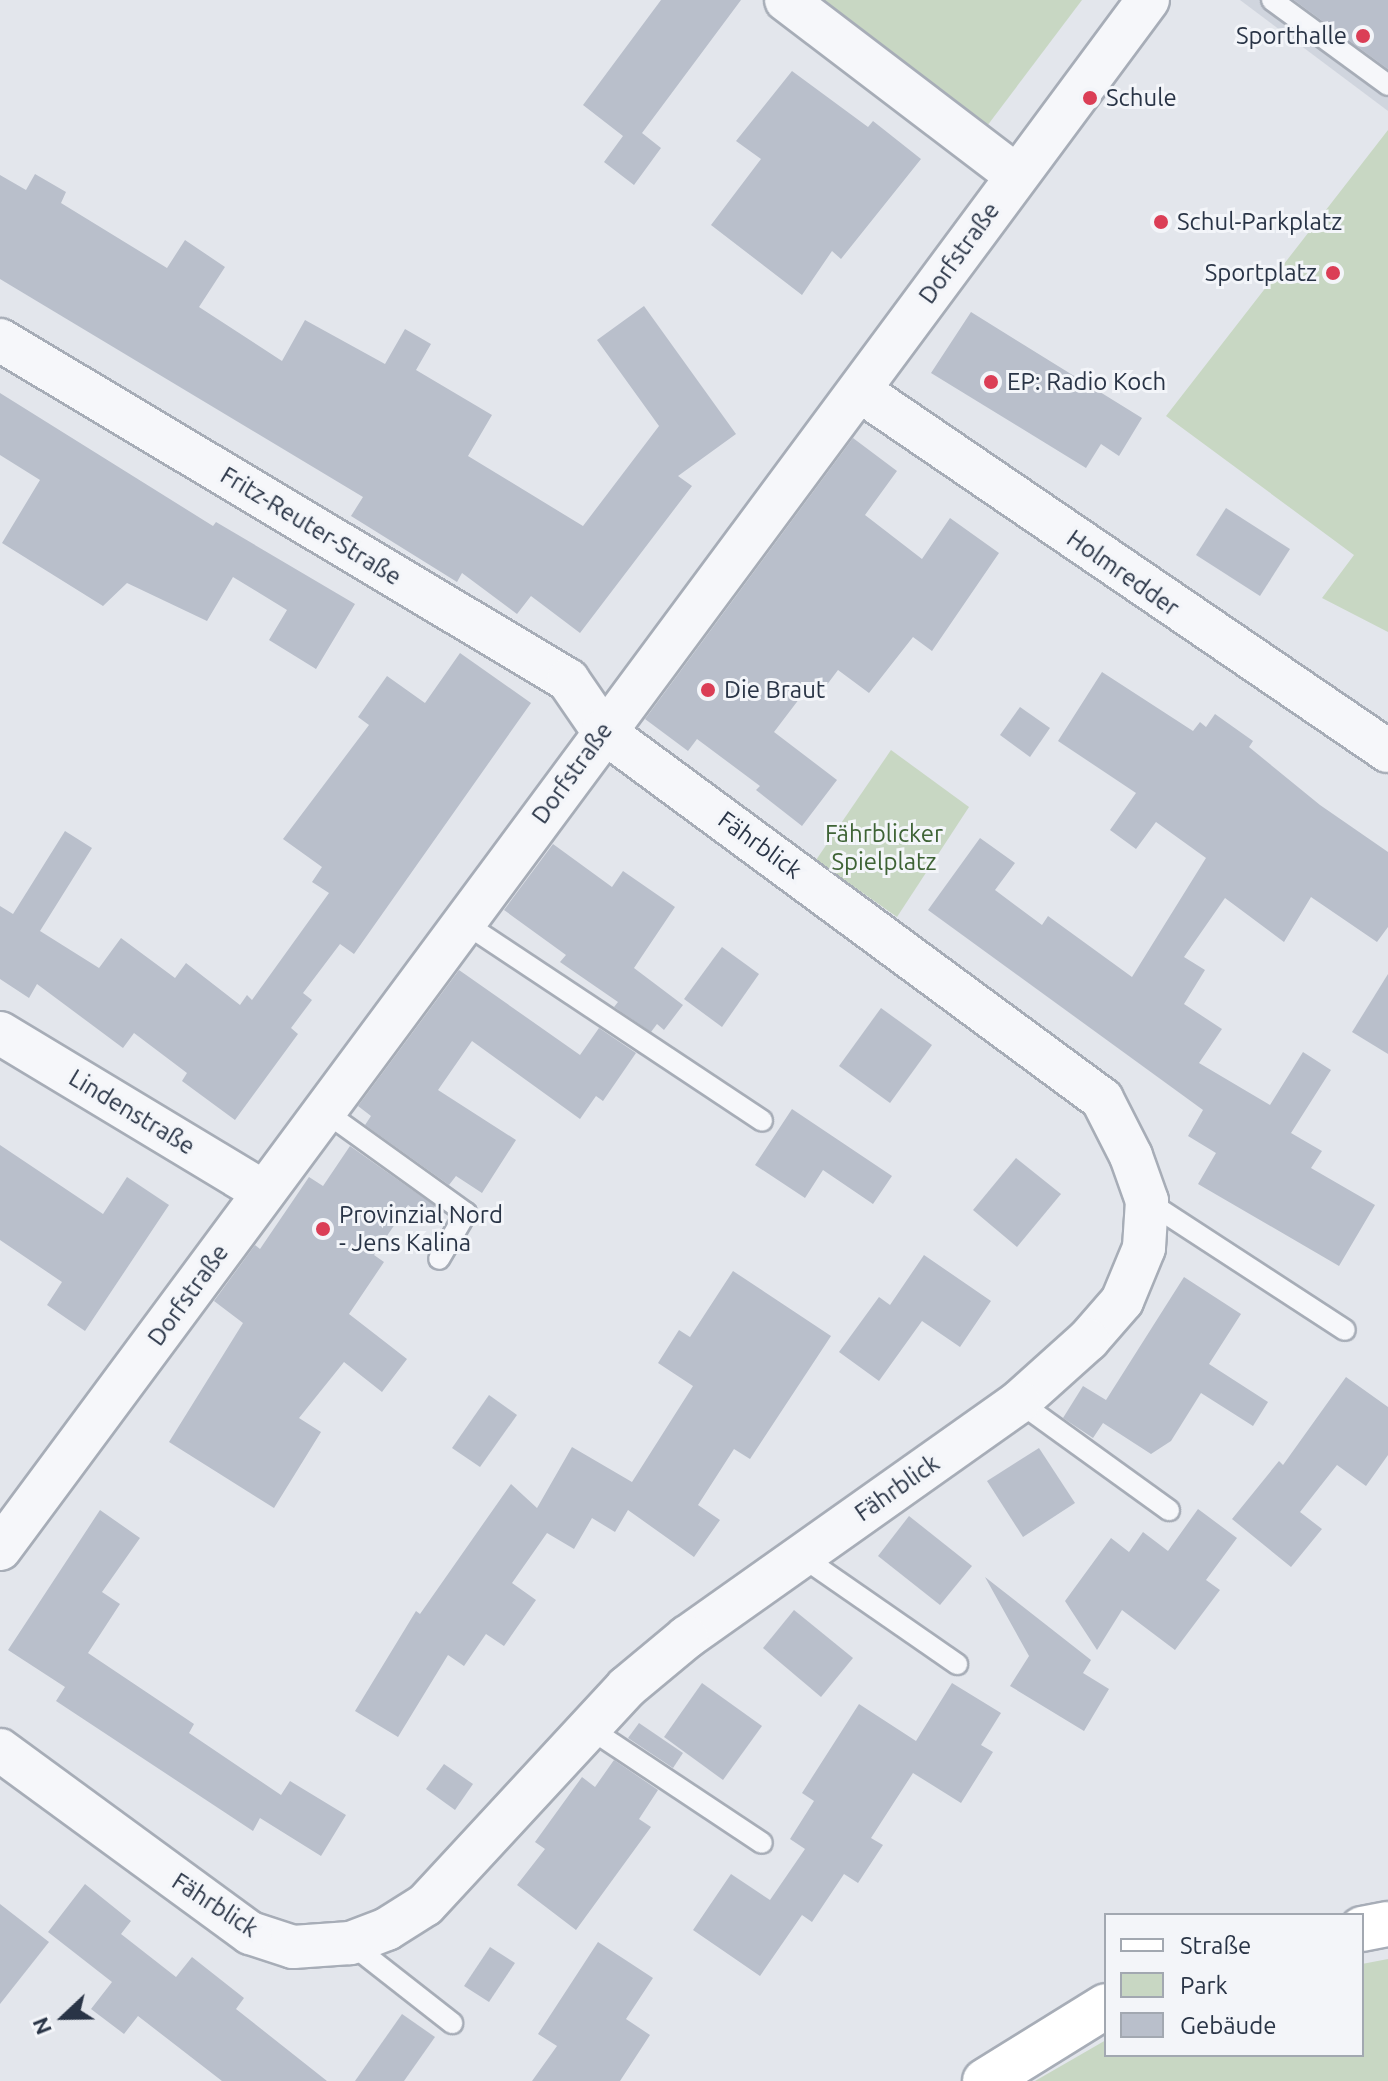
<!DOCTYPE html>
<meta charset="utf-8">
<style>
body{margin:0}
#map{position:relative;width:1388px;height:2081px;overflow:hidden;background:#e3e6ec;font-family:Ubuntu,sans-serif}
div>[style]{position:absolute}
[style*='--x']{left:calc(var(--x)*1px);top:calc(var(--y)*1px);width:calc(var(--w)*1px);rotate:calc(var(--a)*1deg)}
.built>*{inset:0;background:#d0d5de}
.green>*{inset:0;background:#c8d7c3}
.building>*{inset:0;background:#b9bfcb}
.roads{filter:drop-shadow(2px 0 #a7adb7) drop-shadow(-2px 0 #a7adb7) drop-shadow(0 2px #a7adb7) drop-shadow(0 -2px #a7adb7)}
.lane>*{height:20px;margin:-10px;padding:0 10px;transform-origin:10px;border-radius:10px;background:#f6f7fa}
.street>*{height:42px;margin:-21px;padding:0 21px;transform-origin:21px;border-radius:21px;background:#f6f7fa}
.secondary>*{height:44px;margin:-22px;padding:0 22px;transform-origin:22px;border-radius:22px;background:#fff}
.dots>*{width:22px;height:22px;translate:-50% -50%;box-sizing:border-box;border:4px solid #f3f5f9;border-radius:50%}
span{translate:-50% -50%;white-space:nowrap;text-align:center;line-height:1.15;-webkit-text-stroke:6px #f3f5f9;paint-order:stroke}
.poi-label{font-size:24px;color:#293446}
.right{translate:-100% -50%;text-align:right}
.left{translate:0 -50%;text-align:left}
.street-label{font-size:24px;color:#293446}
.park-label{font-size:24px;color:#3e6335}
.legend{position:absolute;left:1104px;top:1913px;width:260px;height:144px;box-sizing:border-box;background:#f3f5f9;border:2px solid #a2a8b1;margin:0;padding:10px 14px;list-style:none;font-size:24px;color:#293446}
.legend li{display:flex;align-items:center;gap:16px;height:40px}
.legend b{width:40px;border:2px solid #a2a8b1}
.north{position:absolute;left:24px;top:1977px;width:80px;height:80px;-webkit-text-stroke:6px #f3f5f9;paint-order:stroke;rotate:248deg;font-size:22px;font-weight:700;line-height:32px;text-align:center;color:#293446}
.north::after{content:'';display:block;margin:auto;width:28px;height:36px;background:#293446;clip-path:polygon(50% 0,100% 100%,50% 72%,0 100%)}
</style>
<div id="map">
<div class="built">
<div style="clip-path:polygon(1240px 0,1388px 0,1388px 111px)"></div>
</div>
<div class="green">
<div style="clip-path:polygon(817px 0,1082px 0,984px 130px)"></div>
<div style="clip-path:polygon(1388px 130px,1388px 632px,1322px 598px,1354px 555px,1166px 416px)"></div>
<div style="clip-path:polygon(891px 750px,969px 807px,897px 917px,816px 860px)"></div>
<div style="clip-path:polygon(1388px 1959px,1388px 2081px,1035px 2081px,1106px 2040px,1106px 2055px,1362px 2055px,1362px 1964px)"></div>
</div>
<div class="building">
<div style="clip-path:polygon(661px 0,741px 0,642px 133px,661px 148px,634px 185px,604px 162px,623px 136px,583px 105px)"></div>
<div style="clip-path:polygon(1294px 0,1388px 0,1388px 69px)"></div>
<div style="clip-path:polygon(792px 71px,868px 127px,873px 121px,921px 159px,841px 259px,832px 251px,802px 295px,711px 225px,761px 159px,736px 141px)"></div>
<div style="clip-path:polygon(35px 174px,66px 192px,61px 203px,167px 268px,185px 240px,225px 267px,199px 307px,282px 361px,305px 320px,385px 364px,405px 329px,431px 344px,416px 370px,492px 415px,468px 456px,583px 526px,659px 426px,597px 340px,644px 306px,736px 434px,678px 476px,692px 486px,580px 633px,531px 596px,517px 614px,462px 573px,457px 582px,351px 516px,363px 497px,0 279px,0 175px,26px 190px)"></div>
<div style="clip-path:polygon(971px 312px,1142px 418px,1119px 456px,1101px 444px,1086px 468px,931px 373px)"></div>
<div style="clip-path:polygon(0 393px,213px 526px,216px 522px,355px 604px,316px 669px,269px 640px,287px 610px,233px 577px,207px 621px,127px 583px,103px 606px,2px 543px,40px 480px,0 455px)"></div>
<div style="clip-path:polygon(853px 438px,897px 471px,865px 515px,922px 559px,950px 518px,999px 553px,932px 651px,913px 637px,869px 693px,838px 670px,820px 694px,809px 686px,774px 732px,837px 780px,802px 826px,756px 790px,760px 786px,697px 739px,688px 751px,645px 719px)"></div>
<div style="clip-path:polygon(1226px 508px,1290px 549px,1260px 596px,1196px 555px)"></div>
<div style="clip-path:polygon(460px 653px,531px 703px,354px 954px,340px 944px,303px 993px,312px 1000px,291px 1028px,298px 1034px,235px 1120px,182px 1081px,187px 1073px,134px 1033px,123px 1048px,37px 984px,29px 998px,0 979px,0 906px,13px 914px,65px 831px,92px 848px,40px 931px,99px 968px,121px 938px,175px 978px,186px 963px,240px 1005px,247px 995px,252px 1000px,329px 893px,312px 882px,322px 867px,283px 839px,369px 725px,358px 717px,387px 676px,425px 703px)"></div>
<div style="clip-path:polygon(1102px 672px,1193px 731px,1200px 722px,1206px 727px,1215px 714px,1253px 741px,1249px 747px,1320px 805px,1388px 852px,1388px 927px,1377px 942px,1311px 897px,1284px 942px,1225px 898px,1184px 957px,1205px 970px,1184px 1004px,1222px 1029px,1199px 1063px,1270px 1105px,1303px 1052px,1331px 1070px,1291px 1133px,1322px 1151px,1311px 1168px,1375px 1205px,1339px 1266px,1198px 1184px,1216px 1153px,1188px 1136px,1203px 1110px,928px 910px,980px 838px,1015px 863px,995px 890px,1042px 925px,1048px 916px,1132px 977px,1206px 858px,1156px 822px,1136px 849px,1110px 830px,1136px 793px,1058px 741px)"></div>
<div style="clip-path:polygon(1020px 707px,1050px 728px,1030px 757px,1000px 735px)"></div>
<div style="clip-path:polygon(553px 844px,612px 887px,623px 871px,675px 907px,634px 968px,683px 1005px,664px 1030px,657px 1024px,651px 1032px,614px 1007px,618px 1002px,560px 962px,566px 955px,504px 910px)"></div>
<div style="clip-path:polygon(722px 947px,759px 974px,722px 1027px,684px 999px)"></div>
<div style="clip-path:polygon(459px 970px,580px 1055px,599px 1028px,636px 1053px,603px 1101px,596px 1096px,580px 1119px,472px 1041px,438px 1090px,516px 1140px,482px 1193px,456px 1176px,449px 1185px,365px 1125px,371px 1116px,358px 1106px)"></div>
<div style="clip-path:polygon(1388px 974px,1388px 1054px,1352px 1032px)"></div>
<div style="clip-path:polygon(881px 1008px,932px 1045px,890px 1103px,839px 1066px)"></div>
<div style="clip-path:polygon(792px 1109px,892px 1176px,873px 1204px,823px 1170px,805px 1198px,755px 1165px)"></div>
<div style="clip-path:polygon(0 1145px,103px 1214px,127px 1177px,169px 1205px,85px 1331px,47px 1305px,62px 1282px,0 1240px)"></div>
<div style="clip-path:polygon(350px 1146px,435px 1206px,427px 1218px,408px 1205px,374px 1255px,384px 1262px,349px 1314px,407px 1359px,382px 1392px,344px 1362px,299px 1418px,321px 1432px,274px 1508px,169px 1442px,243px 1323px,214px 1301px,255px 1245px,260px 1249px,309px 1177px,323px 1186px)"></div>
<div style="clip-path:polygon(1016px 1158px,1061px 1194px,1017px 1247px,973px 1210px)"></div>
<div style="clip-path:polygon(924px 1255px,991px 1301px,960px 1347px,922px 1321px,879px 1381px,839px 1352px,879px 1297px,890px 1305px)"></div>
<div style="clip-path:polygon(733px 1271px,831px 1336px,750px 1459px,734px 1449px,698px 1505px,720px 1520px,694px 1557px,628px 1510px,615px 1532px,592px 1518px,574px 1549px,547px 1533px,512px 1583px,536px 1600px,504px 1646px,486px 1634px,464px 1666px,448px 1655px,398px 1737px,355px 1711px,416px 1611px,420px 1614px,511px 1484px,537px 1508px,572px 1447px,632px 1482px,693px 1386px,658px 1363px,679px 1330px,690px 1337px)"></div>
<div style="clip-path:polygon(1184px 1277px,1241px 1314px,1209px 1364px,1268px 1402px,1253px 1426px,1201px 1393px,1171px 1441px,1151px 1454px,1103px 1423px,1093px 1438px,1063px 1418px,1083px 1386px,1106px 1400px)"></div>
<div style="clip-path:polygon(1346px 1377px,1388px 1407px,1388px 1455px,1366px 1486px,1337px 1465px,1300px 1512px,1322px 1529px,1291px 1567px,1232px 1519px,1279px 1461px,1283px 1465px)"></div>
<div style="clip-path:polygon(489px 1395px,517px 1415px,480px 1467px,452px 1448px)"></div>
<div style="clip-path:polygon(1039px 1448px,1075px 1503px,1023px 1537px,987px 1481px)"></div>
<div style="clip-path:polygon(1198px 1509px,1237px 1538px,1206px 1580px,1220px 1590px,1175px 1650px,1122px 1610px,1097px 1650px,1065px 1601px,1111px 1538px,1129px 1552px,1143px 1532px,1168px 1551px)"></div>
<div style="clip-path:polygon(100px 1510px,140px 1538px,102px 1592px,120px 1604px,88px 1653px,194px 1724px,189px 1733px,281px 1795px,290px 1781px,346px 1815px,321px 1856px,260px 1818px,253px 1831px,56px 1701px,65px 1687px,8px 1650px)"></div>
<div style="clip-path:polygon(909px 1516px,972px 1566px,940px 1605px,878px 1556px)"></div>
<div style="clip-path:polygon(985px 1577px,1091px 1660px,1083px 1673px,1109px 1689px,1084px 1731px,1010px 1686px,1029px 1656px)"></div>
<div style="clip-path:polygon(794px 1610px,853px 1658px,821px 1697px,763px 1648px)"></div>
<div style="clip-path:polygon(702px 1683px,762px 1726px,723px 1780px,664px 1737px)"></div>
<div style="clip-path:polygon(952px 1683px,1001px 1713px,981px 1745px,993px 1752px,961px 1803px,913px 1773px,871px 1838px,883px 1845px,858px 1883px,844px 1874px,812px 1922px,802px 1915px,760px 1976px,693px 1930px,731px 1874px,770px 1900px,805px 1849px,790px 1839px,814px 1801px,802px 1793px,859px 1704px,916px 1741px)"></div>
<div style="clip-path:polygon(639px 1723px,683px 1753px,673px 1768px,628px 1738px)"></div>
<div style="clip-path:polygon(614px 1760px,658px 1790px,639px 1819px,651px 1827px,576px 1930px,517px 1885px,545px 1849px,535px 1842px,582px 1777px,595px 1787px)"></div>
<div style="clip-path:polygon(444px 1764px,473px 1784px,455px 1810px,426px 1789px)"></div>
<div style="clip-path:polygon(85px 1884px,131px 1921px,121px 1934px,176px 1977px,192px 1957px,244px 1998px,236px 2009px,327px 2081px,222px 2081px,138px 2016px,124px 2034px,91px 2009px,112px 1982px,48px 1932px)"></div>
<div style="clip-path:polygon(0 1904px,49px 1942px,0 2004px)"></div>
<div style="clip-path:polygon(598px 1942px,653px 1978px,626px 2019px,650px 2035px,620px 2081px,532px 2081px,557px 2046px,538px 2034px)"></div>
<div style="clip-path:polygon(490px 1947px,515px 1963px,489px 2002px,464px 1986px)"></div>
<div style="clip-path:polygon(402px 2014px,435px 2037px,404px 2081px,355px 2081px)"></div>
</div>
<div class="roads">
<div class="lane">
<div style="--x:1272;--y:0;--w:144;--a:36.2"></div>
<div style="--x:463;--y:922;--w:359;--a:33.6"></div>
<div style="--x:324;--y:1111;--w:175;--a:35.7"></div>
<div style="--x:466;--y:1213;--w:53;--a:120.4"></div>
<div style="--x:1147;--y:1201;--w:236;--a:33.1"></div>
<div style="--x:1019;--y:1402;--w:185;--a:35.8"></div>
<div style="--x:801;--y:1556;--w:190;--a:34.7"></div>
<div style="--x:586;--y:1726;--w:211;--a:33.6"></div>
<div style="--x:350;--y:1943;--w:130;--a:38.1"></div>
</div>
<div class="street">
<div style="--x:786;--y:0;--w:289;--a:37.3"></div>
<div style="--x:0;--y:340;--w:662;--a:30.9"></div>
<div style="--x:568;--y:680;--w:62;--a:55.5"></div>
<div style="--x:603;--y:731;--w:620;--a:36.41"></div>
<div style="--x:1102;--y:1099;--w:64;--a:63"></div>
<div style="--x:1131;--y:1156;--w:48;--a:70.4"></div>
<div style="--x:1147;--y:1201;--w:47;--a:93.7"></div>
<div style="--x:1144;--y:1248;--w:57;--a:112.5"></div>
<div style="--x:1122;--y:1301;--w:52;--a:131.1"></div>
<div style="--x:1088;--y:1340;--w:93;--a:138.1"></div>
<div style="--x:1019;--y:1402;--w:407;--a:144.7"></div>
<div style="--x:687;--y:1637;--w:78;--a:140.2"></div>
<div style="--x:627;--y:1687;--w:297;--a:132.8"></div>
<div style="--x:425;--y:1905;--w:45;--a:147.7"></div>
<div style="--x:387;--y:1929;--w:40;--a:159"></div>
<div style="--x:350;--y:1943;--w:57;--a:176"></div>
<div style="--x:293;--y:1947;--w:45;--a:-162"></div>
<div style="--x:250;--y:1933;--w:310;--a:-143.8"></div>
<div style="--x:860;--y:391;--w:639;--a:34.29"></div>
<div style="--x:0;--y:1033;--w:308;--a:31.1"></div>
<div style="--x:0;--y:1549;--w:1928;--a:-53.46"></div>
</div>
<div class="secondary">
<div style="--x:1362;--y:1929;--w:26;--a:-11"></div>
<div style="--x:985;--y:2081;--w:142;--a:-31.8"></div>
</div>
</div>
<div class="dots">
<div style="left:1363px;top:36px;background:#db3e56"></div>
<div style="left:1090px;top:98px;background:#db3e56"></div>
<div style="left:1161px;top:222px;background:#db3e56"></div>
<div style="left:1333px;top:273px;background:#db3e56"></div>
<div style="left:991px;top:382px;background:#db3e56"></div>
<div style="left:708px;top:690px;background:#db3e56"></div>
<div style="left:323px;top:1229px;background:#db3e56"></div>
</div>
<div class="poi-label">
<span class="right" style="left:1347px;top:36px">Sporthalle</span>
<span class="left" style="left:1106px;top:98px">Schule</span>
<span class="left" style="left:1177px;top:222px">Schul-Parkplatz</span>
<span class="right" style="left:1317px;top:273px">Sportplatz</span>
<span class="left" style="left:1007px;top:382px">EP: Radio Koch</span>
<span class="left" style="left:724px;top:690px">Die Braut</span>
<span class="left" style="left:339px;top:1229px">Provinzial Nord<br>- Jens Kalina</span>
</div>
<div class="street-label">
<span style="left:959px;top:253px;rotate:-54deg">Dorfstraße</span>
<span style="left:311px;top:526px;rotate:31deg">Fritz-Reuter-Straße</span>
<span style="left:1123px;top:573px;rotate:35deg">Holmredder</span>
<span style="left:572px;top:773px;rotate:-54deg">Dorfstraße</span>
<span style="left:760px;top:845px;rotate:36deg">Fährblick</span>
<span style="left:132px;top:1112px;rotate:31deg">Lindenstraße</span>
<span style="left:188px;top:1295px;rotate:-54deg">Dorfstraße</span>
<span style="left:897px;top:1488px;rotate:-35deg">Fährblick</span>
<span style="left:215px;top:1905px;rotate:33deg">Fährblick</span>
</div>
<div class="park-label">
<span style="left:884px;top:848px">Fährblicker<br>Spielplatz</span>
</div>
<ul class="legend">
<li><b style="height:10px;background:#fff"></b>Straße</li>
<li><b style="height:22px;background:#c8d7c3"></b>Park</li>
<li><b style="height:22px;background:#b9bfcb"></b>Gebäude</li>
</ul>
<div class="north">N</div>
</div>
